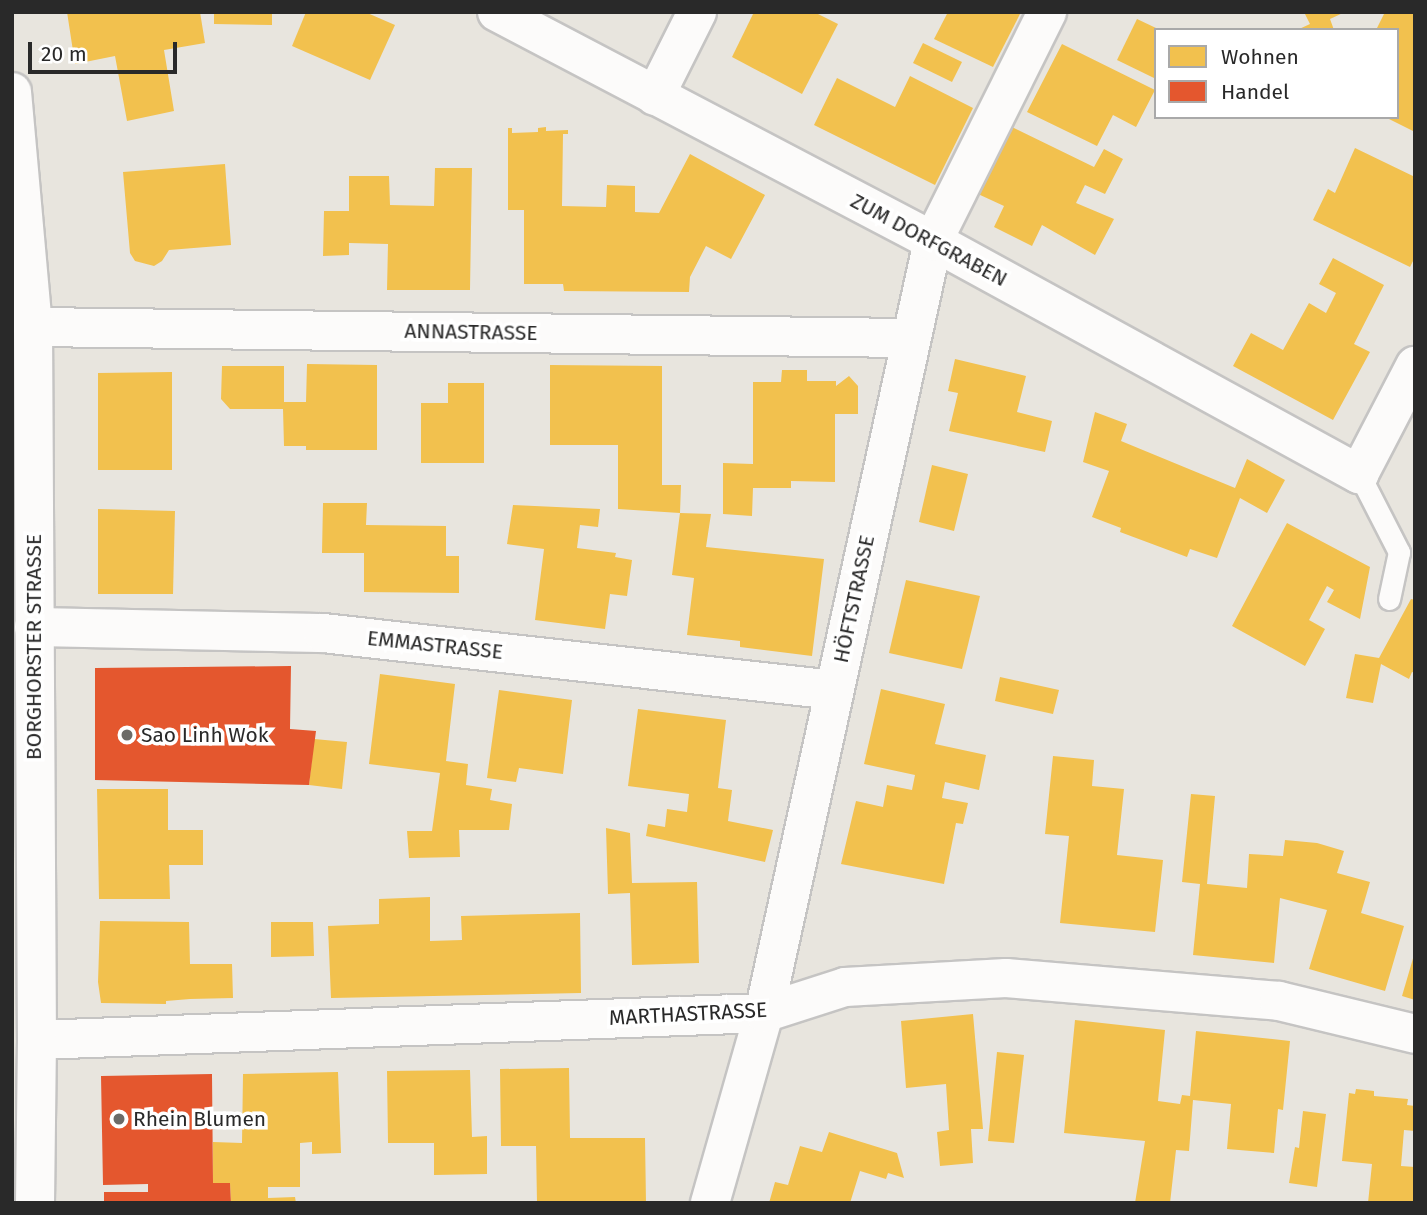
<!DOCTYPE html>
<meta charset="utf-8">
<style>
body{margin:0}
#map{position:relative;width:1427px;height:1215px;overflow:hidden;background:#e8e5de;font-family:"Fira Sans",sans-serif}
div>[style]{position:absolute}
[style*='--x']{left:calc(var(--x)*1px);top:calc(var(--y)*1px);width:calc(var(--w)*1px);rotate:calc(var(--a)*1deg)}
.homes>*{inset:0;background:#f2c14e}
.shops>*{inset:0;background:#e4572e}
.roads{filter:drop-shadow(2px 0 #c5c4c3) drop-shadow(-2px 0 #c5c4c3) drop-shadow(0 2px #c5c4c3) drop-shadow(0 -2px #c5c4c3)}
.lane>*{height:21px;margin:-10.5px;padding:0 10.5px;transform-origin:10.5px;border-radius:10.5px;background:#fcfbfa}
.street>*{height:38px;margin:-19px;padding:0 19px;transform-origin:19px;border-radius:19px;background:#fcfbfa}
.secondary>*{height:38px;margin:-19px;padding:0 19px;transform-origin:19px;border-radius:19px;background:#fcfbfa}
.dots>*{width:19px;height:19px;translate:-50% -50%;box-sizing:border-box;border:4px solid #fff;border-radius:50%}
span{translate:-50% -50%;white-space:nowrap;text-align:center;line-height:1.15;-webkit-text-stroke:7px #fff;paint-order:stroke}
.street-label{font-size:21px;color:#292929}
.poi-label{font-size:21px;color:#292929}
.left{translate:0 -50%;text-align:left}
.frame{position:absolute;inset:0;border:14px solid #292929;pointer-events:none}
.legend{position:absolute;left:1154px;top:28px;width:245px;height:91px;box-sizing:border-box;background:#fff;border:2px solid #a9a9a9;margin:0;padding:9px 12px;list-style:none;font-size:21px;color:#292929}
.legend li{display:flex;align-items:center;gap:14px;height:35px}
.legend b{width:35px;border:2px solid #a9a9a9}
.scale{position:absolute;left:28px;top:42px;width:149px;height:32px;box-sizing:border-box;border:4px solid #292929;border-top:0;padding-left:9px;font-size:21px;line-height:24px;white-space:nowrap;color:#292929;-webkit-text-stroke:5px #fff;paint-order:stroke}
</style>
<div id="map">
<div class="homes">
<div style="clip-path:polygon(67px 12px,200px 12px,205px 43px,164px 50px,174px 111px,127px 121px,115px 56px,75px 64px)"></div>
<div style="clip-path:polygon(214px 12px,272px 12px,272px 25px,214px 24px)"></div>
<div style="clip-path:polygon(306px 12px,365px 12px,395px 25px,370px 80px,292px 46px)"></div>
<div style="clip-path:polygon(754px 12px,814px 12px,838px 24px,802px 94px,732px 57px)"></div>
<div style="clip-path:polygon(948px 12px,1021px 12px,993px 67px,934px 39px)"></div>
<div style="clip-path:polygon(1304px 12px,1345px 12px,1330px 19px,1334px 30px,1297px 30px,1310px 24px)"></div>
<div style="clip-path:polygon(1385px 12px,1415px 12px,1415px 132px,1385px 117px,1397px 117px,1397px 30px,1376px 30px)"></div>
<div style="clip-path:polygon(1137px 19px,1156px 28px,1154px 78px,1117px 60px)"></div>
<div style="clip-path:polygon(923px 43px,962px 62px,952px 82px,913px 63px)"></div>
<div style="clip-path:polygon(1062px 44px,1155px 90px,1136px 127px,1113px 115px,1097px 146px,1027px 112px)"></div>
<div style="clip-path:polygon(910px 76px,973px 108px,935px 185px,814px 125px,837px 78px,895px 107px)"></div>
<div style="clip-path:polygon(546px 127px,546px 131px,568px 130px,568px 134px,563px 134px,562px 206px,606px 207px,607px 185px,635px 186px,635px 212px,659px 213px,690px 154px,765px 195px,731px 259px,706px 246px,690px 277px,689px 292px,564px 291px,563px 284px,524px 284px,524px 210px,508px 210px,508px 128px,512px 128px,512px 133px,538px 132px,538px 128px)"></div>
<div style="clip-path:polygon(1012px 127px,1094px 167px,1104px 149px,1123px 159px,1105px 194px,1085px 185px,1076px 203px,1114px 219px,1095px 255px,1042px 225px,1032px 246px,994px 227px,1004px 206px,978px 194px)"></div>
<div style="clip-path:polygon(1355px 148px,1415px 177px,1415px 257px,1410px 267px,1313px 220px,1328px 189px,1335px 193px)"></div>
<div style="clip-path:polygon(225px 164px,231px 245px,169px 250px,162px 261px,154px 266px,135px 261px,130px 253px,123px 172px)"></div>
<div style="clip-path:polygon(435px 168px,472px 168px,470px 290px,387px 290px,388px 244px,349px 243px,349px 255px,323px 256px,324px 211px,349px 211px,349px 176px,389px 176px,390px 205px,434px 206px)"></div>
<div style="clip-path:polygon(1333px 258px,1384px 285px,1354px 344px,1370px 352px,1333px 420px,1233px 366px,1251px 333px,1283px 350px,1309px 303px,1326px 313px,1336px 293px,1319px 284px)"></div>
<div style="clip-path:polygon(955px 359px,1026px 376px,1017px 412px,1052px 421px,1045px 452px,949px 431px,958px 393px,948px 391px)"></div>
<div style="clip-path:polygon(307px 364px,377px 365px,377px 450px,306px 450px,306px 446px,284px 446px,283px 409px,230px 409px,221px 399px,222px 366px,284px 366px,284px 402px,306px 402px)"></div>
<div style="clip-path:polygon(550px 365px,662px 366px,662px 485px,681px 485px,680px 513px,711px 514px,706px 547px,824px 559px,812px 656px,740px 647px,740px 641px,687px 635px,694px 578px,672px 575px,680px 513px,618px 509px,618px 445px,550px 445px)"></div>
<div style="clip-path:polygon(782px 370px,807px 370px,807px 381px,836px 381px,836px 386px,849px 376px,858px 386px,858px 414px,835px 414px,835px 482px,791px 481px,791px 488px,753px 488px,752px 516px,723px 514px,723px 463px,753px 464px,753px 382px,781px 382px)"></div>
<div style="clip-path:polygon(172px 372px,172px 470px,98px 470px,98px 373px)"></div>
<div style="clip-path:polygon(448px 383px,484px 383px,484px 463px,421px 463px,421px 403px,448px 403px)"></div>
<div style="clip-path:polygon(1095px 412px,1127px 424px,1121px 441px,1235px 488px,1247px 459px,1285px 480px,1267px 513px,1240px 498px,1217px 558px,1190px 549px,1187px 557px,1120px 532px,1121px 528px,1092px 517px,1109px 471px,1083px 462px)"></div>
<div style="clip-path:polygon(932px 465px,968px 474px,954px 531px,919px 522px)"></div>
<div style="clip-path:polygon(323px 503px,367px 503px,366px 525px,446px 526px,446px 556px,459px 556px,459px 593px,364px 592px,364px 553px,322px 553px)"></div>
<div style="clip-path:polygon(513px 505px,600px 509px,598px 527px,580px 525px,577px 548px,616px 553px,615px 557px,632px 560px,627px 596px,610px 594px,605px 629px,535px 620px,544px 549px,507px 544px)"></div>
<div style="clip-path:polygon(98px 509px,175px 511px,173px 594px,98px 594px)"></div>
<div style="clip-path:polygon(1287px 523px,1370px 567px,1360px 619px,1327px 602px,1334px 590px,1327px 586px,1309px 620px,1325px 629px,1305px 666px,1232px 626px)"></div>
<div style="clip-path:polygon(906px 580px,980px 596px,962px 669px,889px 653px)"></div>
<div style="clip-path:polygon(1411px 599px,1415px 600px,1415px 673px,1412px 672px,1409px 679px,1381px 664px,1373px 703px,1346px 698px,1355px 654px,1379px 658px)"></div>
<div style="clip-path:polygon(380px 674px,455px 684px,446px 761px,468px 764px,466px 785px,492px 789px,490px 800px,512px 804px,509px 830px,459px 830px,460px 857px,409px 858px,407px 831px,432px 831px,440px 773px,369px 764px)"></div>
<div style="clip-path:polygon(1000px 677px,1059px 690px,1053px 714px,995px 701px)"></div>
<div style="clip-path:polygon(881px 689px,945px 704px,935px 744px,986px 755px,979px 790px,945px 782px,942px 798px,968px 803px,963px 824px,956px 823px,944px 884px,841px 864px,856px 801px,883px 807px,887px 785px,912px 790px,915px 775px,864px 764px)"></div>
<div style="clip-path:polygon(499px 690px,572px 700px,563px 774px,519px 768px,516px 782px,487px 778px)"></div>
<div style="clip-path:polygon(638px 709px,726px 720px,718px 788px,732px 790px,728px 821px,773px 830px,765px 862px,646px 836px,648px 824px,665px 827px,667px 809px,687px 812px,689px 794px,628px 786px)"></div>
<div style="clip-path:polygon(314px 739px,347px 742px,342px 789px,309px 785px)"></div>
<div style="clip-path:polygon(1053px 756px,1094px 760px,1092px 786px,1124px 789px,1117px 855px,1163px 860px,1155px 932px,1060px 923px,1069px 836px,1045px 834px)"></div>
<div style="clip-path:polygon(97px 789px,168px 789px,168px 830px,203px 830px,203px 865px,169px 865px,170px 899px,99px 899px)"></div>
<div style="clip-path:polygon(1191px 794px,1215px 796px,1207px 884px,1247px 888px,1249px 854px,1283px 856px,1285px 840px,1317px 843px,1344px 851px,1337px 873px,1370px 882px,1361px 913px,1404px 926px,1385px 991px,1309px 969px,1327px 910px,1280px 898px,1274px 963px,1193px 955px,1200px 884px,1182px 882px)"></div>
<div style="clip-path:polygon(606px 828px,630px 833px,632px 883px,697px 882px,699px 963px,632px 965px,630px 893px,608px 894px)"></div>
<div style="clip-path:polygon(430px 897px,430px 941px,462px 940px,461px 916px,580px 913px,581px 993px,331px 998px,328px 926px,379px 924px,379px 899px)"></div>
<div style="clip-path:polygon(100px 921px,189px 922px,190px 964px,232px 964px,233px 998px,190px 999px,166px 1001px,166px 1004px,101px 1003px,98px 982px)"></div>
<div style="clip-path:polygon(271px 922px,313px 922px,314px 956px,271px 957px)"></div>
<div style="clip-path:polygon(1414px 955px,1415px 955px,1415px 1000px,1402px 996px)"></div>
<div style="clip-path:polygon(973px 1014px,983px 1129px,971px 1129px,973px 1163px,940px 1166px,937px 1132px,949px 1130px,946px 1084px,906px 1088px,901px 1021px)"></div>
<div style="clip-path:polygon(1075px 1020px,1165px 1030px,1158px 1101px,1180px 1104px,1182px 1095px,1190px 1096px,1196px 1031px,1290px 1041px,1283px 1110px,1278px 1109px,1274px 1153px,1227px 1149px,1231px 1104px,1193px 1100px,1189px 1151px,1176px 1150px,1170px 1203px,1135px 1203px,1145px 1141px,1064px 1133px)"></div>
<div style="clip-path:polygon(997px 1052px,1024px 1055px,1014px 1143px,988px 1141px)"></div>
<div style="clip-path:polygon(569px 1068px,570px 1138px,645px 1138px,646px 1203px,537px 1203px,536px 1146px,501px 1146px,500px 1069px)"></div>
<div style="clip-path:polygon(470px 1070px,472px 1137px,487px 1136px,487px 1174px,434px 1175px,434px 1143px,388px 1143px,387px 1071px)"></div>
<div style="clip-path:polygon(338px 1072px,341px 1153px,312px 1154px,312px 1142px,300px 1143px,300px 1187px,268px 1187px,268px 1198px,295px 1197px,296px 1203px,231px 1203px,230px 1183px,213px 1183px,213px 1142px,242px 1143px,243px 1074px)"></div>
<div style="clip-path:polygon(1356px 1089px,1374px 1091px,1374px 1096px,1408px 1099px,1407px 1105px,1415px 1106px,1415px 1131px,1404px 1130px,1401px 1166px,1415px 1167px,1415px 1203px,1368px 1203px,1372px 1164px,1342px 1161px,1349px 1093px,1355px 1094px)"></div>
<div style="clip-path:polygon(1303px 1111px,1326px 1114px,1317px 1187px,1289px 1183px,1295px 1147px,1299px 1148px)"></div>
<div style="clip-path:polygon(829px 1132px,897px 1153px,904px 1178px,888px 1173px,886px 1179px,860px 1171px,850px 1203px,769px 1203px,775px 1182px,788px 1185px,800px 1146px,822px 1152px)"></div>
</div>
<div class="shops">
<div style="clip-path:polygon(291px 666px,290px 729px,316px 731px,309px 785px,95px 780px,95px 668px)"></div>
<div style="clip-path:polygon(212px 1074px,213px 1183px,230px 1183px,231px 1203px,104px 1203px,104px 1192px,148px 1192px,148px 1184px,103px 1185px,101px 1076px)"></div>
</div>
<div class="roads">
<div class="lane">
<div style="--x:1359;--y:474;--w:88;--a:62.9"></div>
<div style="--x:1399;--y:552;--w:48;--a:102"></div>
</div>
<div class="street">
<div style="--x:497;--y:12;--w:492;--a:27.7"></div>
<div style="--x:933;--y:241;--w:486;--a:28.7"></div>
<div style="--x:1359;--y:474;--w:122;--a:-62.6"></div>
<div style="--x:655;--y:96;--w:94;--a:-63.4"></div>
<div style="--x:33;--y:327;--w:877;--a:0.72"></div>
<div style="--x:34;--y:627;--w:289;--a:1.2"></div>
<div style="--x:323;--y:633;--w:514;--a:6.36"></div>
<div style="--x:37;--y:1040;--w:728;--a:-2.13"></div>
<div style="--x:764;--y:1013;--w:85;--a:-17.8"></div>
<div style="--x:845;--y:987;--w:161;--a:-3.2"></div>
<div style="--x:1006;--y:978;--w:274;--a:4.8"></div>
<div style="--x:1279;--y:1001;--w:140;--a:13.6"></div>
<div style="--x:710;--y:1203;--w:198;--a:-74.1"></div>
<div style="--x:764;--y:1013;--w:790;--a:-77.65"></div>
<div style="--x:933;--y:241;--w:256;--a:-63.5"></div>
</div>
<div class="secondary">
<div style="--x:12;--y:92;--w:236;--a:84.9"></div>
<div style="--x:33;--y:327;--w:713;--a:89.68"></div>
<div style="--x:37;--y:1040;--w:163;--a:90.7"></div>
</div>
</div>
<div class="dots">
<div style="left:127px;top:735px;background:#6c6b68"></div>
<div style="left:119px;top:1119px;background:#6c6b68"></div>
</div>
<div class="street-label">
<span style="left:929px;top:240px;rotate:28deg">ZUM DORFGRABEN</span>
<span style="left:471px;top:332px;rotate:1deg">ANNASTRASSE</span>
<span style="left:854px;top:599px;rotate:-78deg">HÖFTSTRASSE</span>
<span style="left:435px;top:645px;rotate:6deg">EMMASTRASSE</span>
<span style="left:34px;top:647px;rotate:-90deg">BORGHORSTER STRASSE</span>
<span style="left:688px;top:1014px;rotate:-3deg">MARTHASTRASSE</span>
</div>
<div class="poi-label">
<span class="left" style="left:141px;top:735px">Sao Linh Wok</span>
<span class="left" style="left:133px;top:1119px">Rhein Blumen</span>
</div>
<div class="frame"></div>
<ul class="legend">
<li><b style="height:19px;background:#f2c14e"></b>Wohnen</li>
<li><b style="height:19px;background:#e4572e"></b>Handel</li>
</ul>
<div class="scale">20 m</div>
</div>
